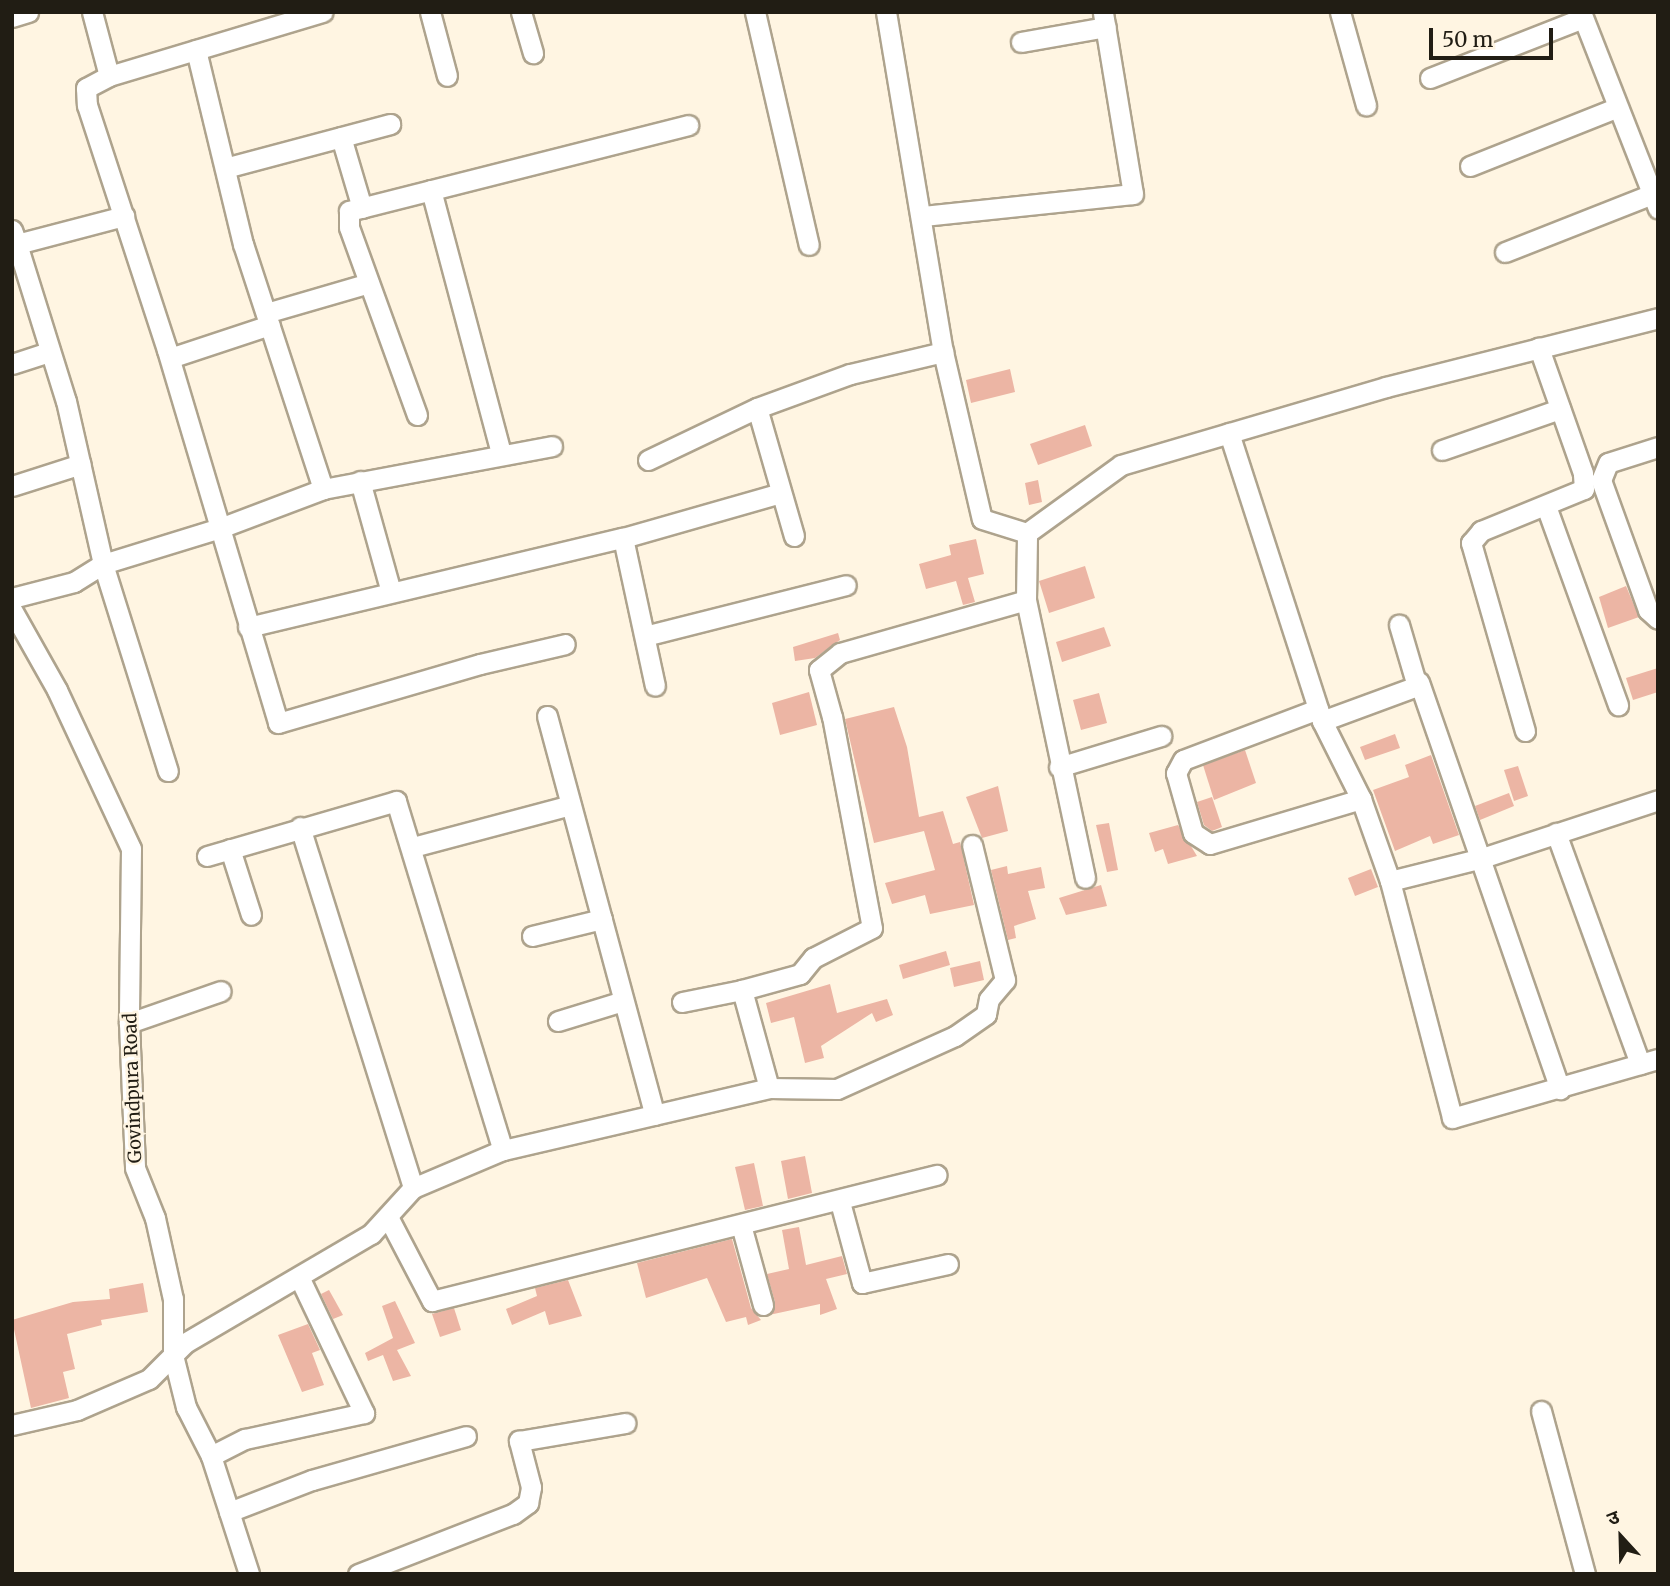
<!DOCTYPE html>
<meta charset="utf-8">
<style>
body{margin:0}
#map{position:relative;width:1670px;height:1586px;overflow:hidden;background:#fff5e2;font-family:Merriweather,"Noto Sans Devanagari",serif}
div>[style]{position:absolute}
[style*='--x']{left:calc(var(--x)*1px);top:calc(var(--y)*1px);width:calc(var(--w)*1px);rotate:calc(var(--a)*1deg)}
.building>*{inset:0;background:#ecb5a4}
.roads{filter:drop-shadow(2px 0 #aea38d) drop-shadow(-2px 0 #aea38d) drop-shadow(0 2px #aea38d) drop-shadow(0 -2px #aea38d)}
.minor>*{height:19px;margin:-9.5px;padding:0 9.5px;transform-origin:9.5px;border-radius:9.5px;background:#fff}
span{translate:-50% -50%;white-space:nowrap;text-align:center;line-height:1.15;-webkit-text-stroke:5px #fff5e2;paint-order:stroke}
.street-label{font-size:18px;color:#211d14}
.frame{position:absolute;inset:0;border:14px solid #211d14;pointer-events:none}
.north{position:absolute;left:1586px;top:1502px;width:70px;height:70px;-webkit-text-stroke:5px #fff5e2;paint-order:stroke;rotate:338deg;font-size:19px;font-weight:700;line-height:28px;text-align:center;color:#211d14}
.north::after{content:'';display:block;margin:auto;width:24px;height:32px;background:#211d14;clip-path:polygon(50% 0,100% 100%,50% 72%,0 100%)}
.scale{position:absolute;left:1429px;top:28px;width:124px;height:32px;box-sizing:border-box;border:4px solid #211d14;border-top:0;padding-left:9px;font-size:21px;line-height:24px;white-space:nowrap;color:#211d14;-webkit-text-stroke:5px #fff5e2;paint-order:stroke}
</style>
<div id="map">
<div class="building">
<div style="clip-path:polygon(1010px 369px,1015px 392px,971px 403px,966px 380px)"></div>
<div style="clip-path:polygon(1085px 425px,1092px 446px,1038px 465px,1030px 444px)"></div>
<div style="clip-path:polygon(1038px 480px,1042px 502px,1029px 505px,1025px 483px)"></div>
<div style="clip-path:polygon(976px 539px,984px 574px,968px 578px,975px 602px,963px 605px,956px 581px,926px 589px,919px 564px,951px 555px,949px 545px)"></div>
<div style="clip-path:polygon(1085px 566px,1095px 598px,1049px 613px,1039px 581px)"></div>
<div style="clip-path:polygon(1626px 586px,1639px 617px,1608px 628px,1599px 597px)"></div>
<div style="clip-path:polygon(1104px 627px,1111px 646px,1062px 662px,1056px 642px)"></div>
<div style="clip-path:polygon(838px 633px,840px 640px,815px 658px,795px 661px,793px 647px)"></div>
<div style="clip-path:polygon(1658px 668px,1658px 692px,1633px 700px,1626px 678px)"></div>
<div style="clip-path:polygon(809px 692px,817px 725px,780px 735px,772px 703px)"></div>
<div style="clip-path:polygon(1099px 693px,1107px 723px,1081px 730px,1073px 700px)"></div>
<div style="clip-path:polygon(894px 707px,907px 747px,919px 817px,943px 811px,953px 844px,960px 842px,974px 905px,930px 914px,925px 895px,892px 904px,885px 883px,935px 870px,924px 831px,874px 843px,845px 719px)"></div>
<div style="clip-path:polygon(1395px 734px,1400px 748px,1365px 760px,1360px 747px)"></div>
<div style="clip-path:polygon(1245px 750px,1256px 783px,1214px 800px,1203px 765px)"></div>
<div style="clip-path:polygon(1431px 755px,1459px 835px,1433px 844px,1430px 836px,1395px 851px,1373px 790px,1409px 777px,1405px 765px)"></div>
<div style="clip-path:polygon(1518px 766px,1528px 796px,1514px 801px,1504px 770px)"></div>
<div style="clip-path:polygon(998px 786px,1008px 831px,982px 838px,966px 797px)"></div>
<div style="clip-path:polygon(1509px 793px,1514px 806px,1480px 820px,1475px 806px)"></div>
<div style="clip-path:polygon(1212px 797px,1222px 827px,1212px 831px,1204px 825px,1197px 802px)"></div>
<div style="clip-path:polygon(1109px 823px,1118px 870px,1107px 872px,1096px 825px)"></div>
<div style="clip-path:polygon(1178px 825px,1197px 856px,1168px 864px,1163px 849px,1155px 852px,1149px 833px)"></div>
<div style="clip-path:polygon(1007px 866px,1008px 874px,1041px 867px,1045px 888px,1028px 891px,1036px 919px,1014px 926px,1016px 938px,1008px 940px,991px 870px)"></div>
<div style="clip-path:polygon(1371px 869px,1378px 887px,1355px 896px,1348px 878px)"></div>
<div style="clip-path:polygon(1101px 885px,1107px 906px,1066px 915px,1059px 898px)"></div>
<div style="clip-path:polygon(946px 951px,950px 965px,903px 979px,899px 965px)"></div>
<div style="clip-path:polygon(980px 961px,984px 980px,954px 987px,950px 968px)"></div>
<div style="clip-path:polygon(830px 984px,837px 1013px,887px 999px,893px 1015px,876px 1022px,872px 1013px,821px 1046px,824px 1058px,805px 1063px,794px 1017px,771px 1023px,766px 1003px)"></div>
<div style="clip-path:polygon(805px 1156px,812px 1193px,788px 1199px,781px 1161px)"></div>
<div style="clip-path:polygon(754px 1163px,763px 1206px,745px 1210px,735px 1167px)"></div>
<div style="clip-path:polygon(799px 1227px,806px 1265px,842px 1256px,847px 1274px,826px 1279px,837px 1309px,820px 1315px,820px 1304px,769px 1315px,775px 1302px,767px 1274px,789px 1269px,782px 1230px)"></div>
<div style="clip-path:polygon(732px 1239px,751px 1308px,761px 1320px,748px 1325px,746px 1317px,726px 1322px,707px 1278px,646px 1298px,637px 1263px)"></div>
<div style="clip-path:polygon(568px 1280px,582px 1316px,549px 1325px,545px 1311px,512px 1325px,506px 1309px,537px 1296px,535px 1288px)"></div>
<div style="clip-path:polygon(143px 1283px,148px 1312px,101px 1320px,102px 1325px,67px 1334px,75px 1369px,63px 1372px,69px 1398px,31px 1408px,12px 1320px,73px 1302px,110px 1299px,109px 1289px)"></div>
<div style="clip-path:polygon(329px 1290px,343px 1315px,333px 1319px,321px 1294px)"></div>
<div style="clip-path:polygon(395px 1301px,415px 1343px,397px 1350px,411px 1376px,393px 1381px,383px 1355px,368px 1361px,365px 1353px,393px 1338px,382px 1306px)"></div>
<div style="clip-path:polygon(454px 1308px,461px 1330px,440px 1337px,432px 1314px)"></div>
<div style="clip-path:polygon(308px 1324px,320px 1350px,312px 1353px,324px 1385px,302px 1392px,278px 1335px)"></div>
</div>
<div class="roads">
<div class="minor">
<div style="--x:92;--y:12;--w:66;--a:75.1"></div>
<div style="--x:109;--y:76;--w:26;--a:152"></div>
<div style="--x:86;--y:88;--w:17;--a:87"></div>
<div style="--x:87;--y:105;--w:258;--a:71.9"></div>
<div style="--x:167;--y:350;--w:389;--a:73.4"></div>
<div style="--x:278;--y:723;--w:210;--a:-16.3"></div>
<div style="--x:480;--y:664;--w:87;--a:-13.2"></div>
<div style="--x:430;--y:12;--w:66;--a:75.1"></div>
<div style="--x:521;--y:12;--w:43;--a:73.7"></div>
<div style="--x:755;--y:12;--w:239;--a:77"></div>
<div style="--x:886;--y:12;--w:345;--a:80.5"></div>
<div style="--x:943;--y:352;--w:171;--a:76.9"></div>
<div style="--x:982;--y:519;--w:47;--a:17.3"></div>
<div style="--x:1340;--y:12;--w:97;--a:74.4"></div>
<div style="--x:1581;--y:12;--w:211;--a:68.6"></div>
<div style="--x:12;--y:17;--w:17;--a:-17"></div>
<div style="--x:1021;--y:42;--w:86;--a:-10"></div>
<div style="--x:196;--y:50;--w:200;--a:76.4"></div>
<div style="--x:243;--y:244;--w:258;--a:71.9"></div>
<div style="--x:109;--y:76;--w:223;--a:-16.7"></div>
<div style="--x:1430;--y:78;--w:164;--a:-21.4"></div>
<div style="--x:341;--y:137;--w:74;--a:73.5"></div>
<div style="--x:1470;--y:166;--w:159;--a:-21.7"></div>
<div style="--x:225;--y:168;--w:171;--a:-14.9"></div>
<div style="--x:431;--y:190;--w:273;--a:75.1"></div>
<div style="--x:923;--y:216;--w:211;--a:-6"></div>
<div style="--x:1133;--y:194;--w:184;--a:-99.4"></div>
<div style="--x:12;--y:230;--w:15;--a:70"></div>
<div style="--x:17;--y:244;--w:111;--a:-14.7"></div>
<div style="--x:12;--y:245;--w:5;--a:-11"></div>
<div style="--x:17;--y:244;--w:164;--a:72.7"></div>
<div style="--x:66;--y:401;--w:167;--a:77.2"></div>
<div style="--x:103;--y:564;--w:217;--a:72.6"></div>
<div style="--x:1505;--y:252;--w:158;--a:-21.5"></div>
<div style="--x:266;--y:313;--w:107;--a:-16.2"></div>
<div style="--x:170;--y:358;--w:105;--a:-18.3"></div>
<div style="--x:12;--y:364;--w:40;--a:-18"></div>
<div style="--x:417;--y:415;--w:200;--a:-109.9"></div>
<div style="--x:349;--y:227;--w:16;--a:-90"></div>
<div style="--x:349;--y:211;--w:350;--a:-14.2"></div>
<div style="--x:1229;--y:433;--w:303;--a:72.1"></div>
<div style="--x:1322;--y:721;--w:87;--a:63.4"></div>
<div style="--x:1361;--y:799;--w:87;--a:70.5"></div>
<div style="--x:1390;--y:881;--w:245;--a:75.3"></div>
<div style="--x:1452;--y:1118;--w:214;--a:-16"></div>
<div style="--x:1658;--y:447;--w:52;--a:162.3"></div>
<div style="--x:1608;--y:463;--w:18;--a:112"></div>
<div style="--x:1601;--y:480;--w:138;--a:70.1"></div>
<div style="--x:1648;--y:610;--w:13;--a:42"></div>
<div style="--x:1442;--y:450;--w:125;--a:-19.2"></div>
<div style="--x:648;--y:460;--w:121;--a:-25.5"></div>
<div style="--x:360;--y:481;--w:115;--a:74.4"></div>
<div style="--x:12;--y:486;--w:72;--a:-17.7"></div>
<div style="--x:1546;--y:506;--w:212;--a:70.1"></div>
<div style="--x:794;--y:536;--w:133;--a:-106.1"></div>
<div style="--x:757;--y:408;--w:99;--a:-20.1"></div>
<div style="--x:850;--y:374;--w:96;--a:-13.3"></div>
<div style="--x:623;--y:538;--w:151;--a:77.8"></div>
<div style="--x:12;--y:598;--w:64;--a:-14.5"></div>
<div style="--x:74;--y:582;--w:34;--a:-32"></div>
<div style="--x:103;--y:564;--w:122;--a:-17.1"></div>
<div style="--x:220;--y:528;--w:110;--a:-20.7"></div>
<div style="--x:323;--y:489;--w:233;--a:-10.6"></div>
<div style="--x:1026;--y:600;--w:284;--a:78"></div>
<div style="--x:12;--y:610;--w:92;--a:60.6"></div>
<div style="--x:57;--y:690;--w:175;--a:65"></div>
<div style="--x:131;--y:849;--w:174;--a:90.7"></div>
<div style="--x:129;--y:1023;--w:145;--a:87.6"></div>
<div style="--x:135;--y:1168;--w:54;--a:68.2"></div>
<div style="--x:155;--y:1218;--w:83;--a:77.5"></div>
<div style="--x:173;--y:1299;--w:56;--a:90"></div>
<div style="--x:173;--y:1355;--w:54;--a:76"></div>
<div style="--x:186;--y:1407;--w:55;--a:63"></div>
<div style="--x:211;--y:1456;--w:124;--a:72.1"></div>
<div style="--x:248;--y:627;--w:385;--a:-13.4"></div>
<div style="--x:623;--y:538;--w:164;--a:-15.9"></div>
<div style="--x:645;--y:636;--w:207;--a:-14.2"></div>
<div style="--x:1419;--y:682;--w:431;--a:70.9"></div>
<div style="--x:1318;--y:709;--w:144;--a:159.3"></div>
<div style="--x:1183;--y:760;--w:15;--a:118"></div>
<div style="--x:1176;--y:773;--w:62;--a:74.2"></div>
<div style="--x:1193;--y:833;--w:20;--a:33"></div>
<div style="--x:1210;--y:844;--w:158;--a:-16.6"></div>
<div style="--x:547;--y:716;--w:413;--a:74.9"></div>
<div style="--x:1322;--y:721;--w:101;--a:-20.2"></div>
<div style="--x:1417;--y:686;--w:64;--a:-106.4"></div>
<div style="--x:1525;--y:731;--w:196;--a:-106"></div>
<div style="--x:1471;--y:543;--w:16;--a:-50"></div>
<div style="--x:1481;--y:531;--w:111;--a:-22.2"></div>
<div style="--x:1584;--y:489;--w:16;--a:-94"></div>
<div style="--x:1583;--y:473;--w:133;--a:-109.4"></div>
<div style="--x:1059;--y:767;--w:107;--a:-16.9"></div>
<div style="--x:300;--y:827;--w:378;--a:72.6"></div>
<div style="--x:1556;--y:833;--w:246;--a:70"></div>
<div style="--x:413;--y:847;--w:163;--a:-14.9"></div>
<div style="--x:230;--y:849;--w:69;--a:72.3"></div>
<div style="--x:207;--y:856;--w:197;--a:-16.2"></div>
<div style="--x:396;--y:801;--w:365;--a:73"></div>
<div style="--x:1390;--y:881;--w:95;--a:-14"></div>
<div style="--x:1482;--y:858;--w:185;--a:-18.2"></div>
<div style="--x:532;--y:936;--w:72;--a:-13.7"></div>
<div style="--x:682;--y:1002;--w:61;--a:-11.3"></div>
<div style="--x:558;--y:1021;--w:68;--a:-17.1"></div>
<div style="--x:129;--y:1023;--w:97;--a:-19.2"></div>
<div style="--x:769;--y:1088;--w:68;--a:0.8"></div>
<div style="--x:837;--y:1089;--w:129;--a:-24.2"></div>
<div style="--x:955;--y:1036;--w:38;--a:-35"></div>
<div style="--x:986;--y:1014;--w:15;--a:-79"></div>
<div style="--x:989;--y:999;--w:25;--a:-50"></div>
<div style="--x:1005;--y:980;--w:139;--a:-103.7"></div>
<div style="--x:840;--y:1202;--w:84;--a:74.8"></div>
<div style="--x:862;--y:1283;--w:88;--a:-12.5"></div>
<div style="--x:388;--y:1217;--w:95;--a:62.4"></div>
<div style="--x:432;--y:1301;--w:520;--a:-14.04"></div>
<div style="--x:741;--y:1225;--w:83;--a:74.6"></div>
<div style="--x:1541;--y:1411;--w:169;--a:74.9"></div>
<div style="--x:12;--y:1425;--w:67;--a:-13"></div>
<div style="--x:77;--y:1410;--w:78;--a:-23.3"></div>
<div style="--x:149;--y:1379;--w:51;--a:-45"></div>
<div style="--x:185;--y:1343;--w:216;--a:-30.4"></div>
<div style="--x:371;--y:1234;--w:62;--a:-47.6"></div>
<div style="--x:413;--y:1188;--w:98;--a:-22.9"></div>
<div style="--x:503;--y:1150;--w:273;--a:-13.1"></div>
<div style="--x:769;--y:1088;--w:102;--a:-105.4"></div>
<div style="--x:742;--y:990;--w:60;--a:-15.4"></div>
<div style="--x:800;--y:974;--w:21;--a:-51"></div>
<div style="--x:813;--y:958;--w:66;--a:-27"></div>
<div style="--x:872;--y:928;--w:215;--a:-100.7"></div>
<div style="--x:832;--y:717;--w:49;--a:-105.5"></div>
<div style="--x:819;--y:670;--w:27;--a:-39"></div>
<div style="--x:840;--y:653;--w:193;--a:-15.9"></div>
<div style="--x:1026;--y:600;--w:67;--a:-89.1"></div>
<div style="--x:1027;--y:533;--w:116;--a:-35.9"></div>
<div style="--x:1121;--y:465;--w:276;--a:-16.4"></div>
<div style="--x:1386;--y:387;--w:281;--a:-14.2"></div>
<div style="--x:211;--y:1456;--w:38;--a:-27"></div>
<div style="--x:245;--y:1439;--w:122;--a:-12.3"></div>
<div style="--x:364;--y:1413;--w:148;--a:-115.5"></div>
<div style="--x:229;--y:1512;--w:89;--a:-21.1"></div>
<div style="--x:312;--y:1480;--w:160;--a:-15.9"></div>
<div style="--x:358;--y:1574;--w:166;--a:-21.2"></div>
<div style="--x:513;--y:1514;--w:19;--a:-36"></div>
<div style="--x:528;--y:1503;--w:16;--a:-79"></div>
<div style="--x:531;--y:1487;--w:48;--a:-104.6"></div>
<div style="--x:519;--y:1441;--w:108;--a:-9.6"></div>
</div>
</div>
<div class="street-label">
<span style="left:133px;top:1088px;rotate:-92deg">Govindpura Road</span>
</div>
<div class="frame"></div>
<div class="north">उ</div>
<div class="scale">50 m</div>
</div>
